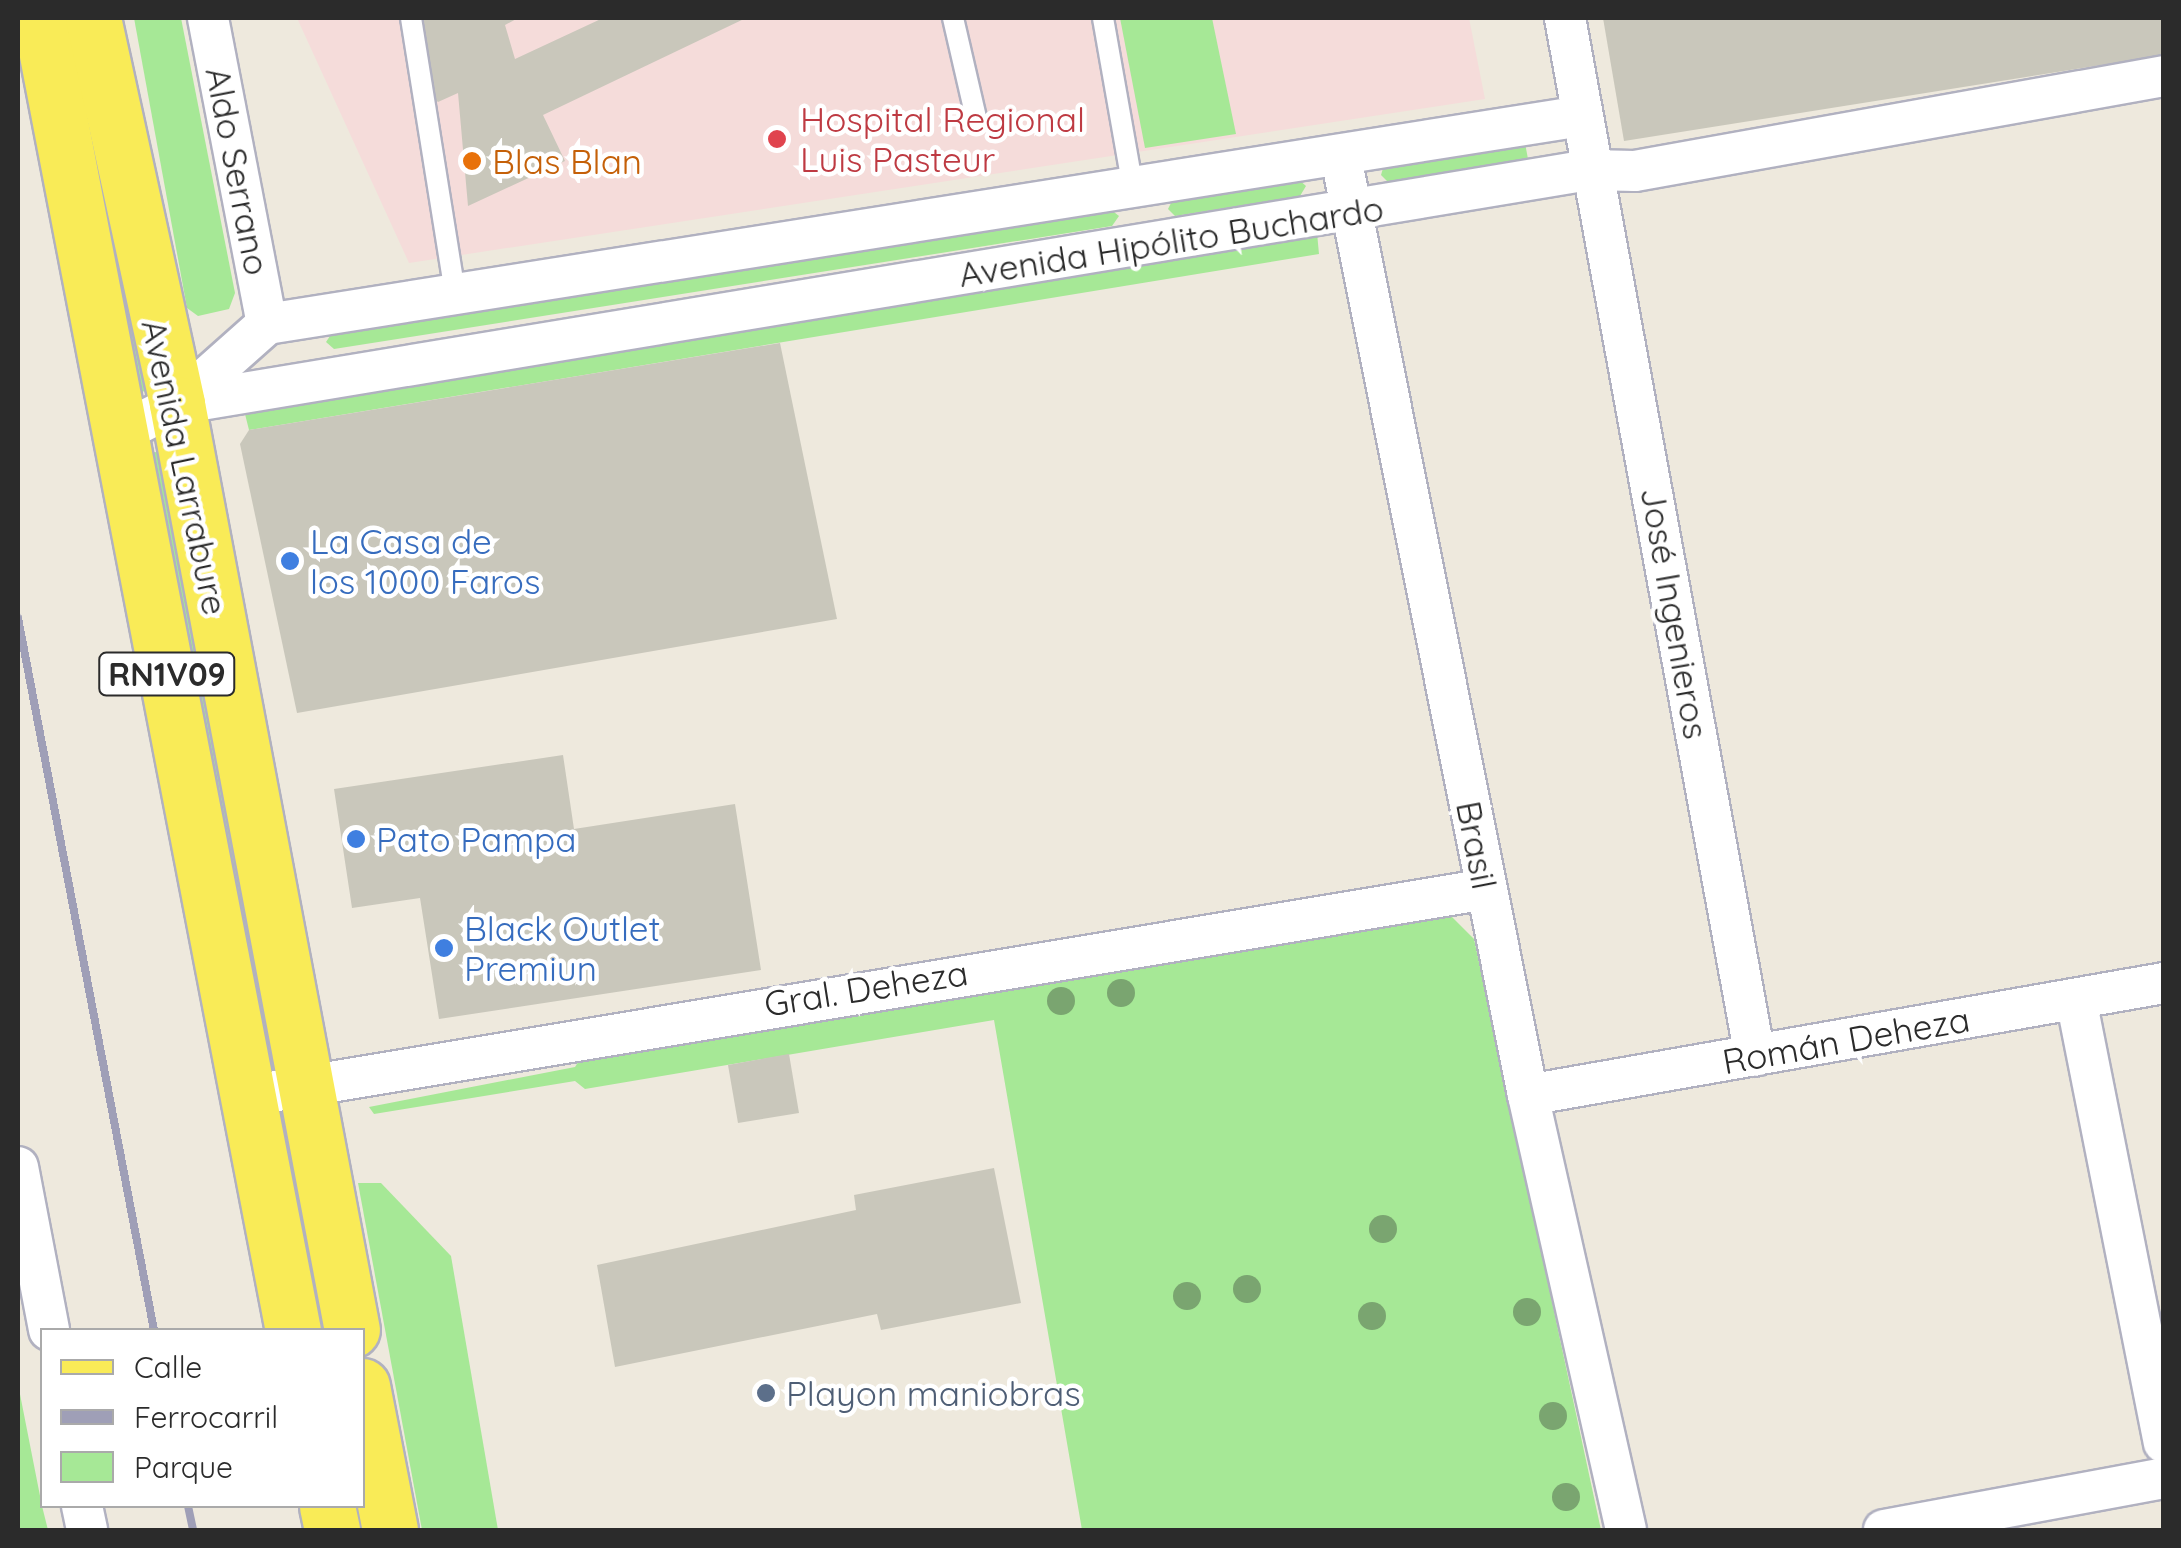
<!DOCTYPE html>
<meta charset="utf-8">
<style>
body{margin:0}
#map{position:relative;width:2181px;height:1548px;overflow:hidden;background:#eee9dd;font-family:Quicksand,sans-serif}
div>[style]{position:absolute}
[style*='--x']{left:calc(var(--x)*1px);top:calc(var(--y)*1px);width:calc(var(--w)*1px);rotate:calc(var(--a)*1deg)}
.medical>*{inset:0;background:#f5dcda}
.green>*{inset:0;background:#a6e896}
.building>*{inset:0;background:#c9c7bb}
.roads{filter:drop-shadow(2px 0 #b1b1c0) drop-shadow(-2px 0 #b1b1c0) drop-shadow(0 2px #b1b1c0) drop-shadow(0 -2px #b1b1c0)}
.service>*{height:20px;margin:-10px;padding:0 10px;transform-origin:10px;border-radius:10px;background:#fff}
.minor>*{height:40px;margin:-20px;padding:0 20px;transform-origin:20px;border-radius:20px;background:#fff}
.primary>*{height:55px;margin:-27.5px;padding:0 27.5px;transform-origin:27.5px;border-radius:27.5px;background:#f9eb57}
.rail>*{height:8px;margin:-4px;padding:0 4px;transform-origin:4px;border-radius:4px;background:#9f9fb7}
.trees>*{width:28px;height:28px;margin:-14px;border-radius:50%;background:#7aa570}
.dots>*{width:28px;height:28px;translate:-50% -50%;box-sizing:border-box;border:5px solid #fff;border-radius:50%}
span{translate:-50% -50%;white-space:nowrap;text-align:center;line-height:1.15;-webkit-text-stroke:9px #fff;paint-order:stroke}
.shield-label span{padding:2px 8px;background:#fff;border:2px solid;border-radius:8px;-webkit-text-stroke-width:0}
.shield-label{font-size:32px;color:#2b2b2b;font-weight:700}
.health-label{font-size:35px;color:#be3a42}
.left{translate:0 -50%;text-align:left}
.food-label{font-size:35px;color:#c56008}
.street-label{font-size:35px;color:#2b2b2b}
.shop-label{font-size:35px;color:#366cbe}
.service-label{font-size:35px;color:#4e5e75}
.frame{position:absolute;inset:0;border:20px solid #2b2b2b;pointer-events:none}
.legend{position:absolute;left:40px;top:1328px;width:325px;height:180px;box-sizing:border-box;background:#fff;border:2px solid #aaa;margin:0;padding:12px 18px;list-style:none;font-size:30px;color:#2b2b2b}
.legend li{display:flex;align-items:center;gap:20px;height:50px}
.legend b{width:50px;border:2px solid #aaa}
</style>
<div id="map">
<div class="medical">
<div style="clip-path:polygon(297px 18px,1469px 18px,1485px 99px,409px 263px)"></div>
</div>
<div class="green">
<div style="clip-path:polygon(134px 18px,181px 18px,235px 293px,229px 309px,198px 316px,187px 308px)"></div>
<div style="clip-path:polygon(1120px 18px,1212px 18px,1236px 134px,1145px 148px)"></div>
<div style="clip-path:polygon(94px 121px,146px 391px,134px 393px,83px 123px)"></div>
<div style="clip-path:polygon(1525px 143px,1528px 159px,1388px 182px,1381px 175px,1384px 165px)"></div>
<div style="clip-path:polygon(1298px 179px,1306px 186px,1300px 196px,1175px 216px,1168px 209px,1173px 199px)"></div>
<div style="clip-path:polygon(1110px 209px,1119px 216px,1112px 226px,334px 349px,326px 342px,332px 333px)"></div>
<div style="clip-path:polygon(1317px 233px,1319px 254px,249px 430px,244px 410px)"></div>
<div style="clip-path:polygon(157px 452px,270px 1038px,259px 1041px,146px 453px)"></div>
<div style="clip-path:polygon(1450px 915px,1474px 939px,1601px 1530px,1082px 1530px,994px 1020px,585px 1089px,575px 1081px,374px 1114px,369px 1107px,575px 1067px,584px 1053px)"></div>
<div style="clip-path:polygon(358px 1183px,381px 1183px,451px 1256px,498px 1530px,422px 1530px)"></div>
<div style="clip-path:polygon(304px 1193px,331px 1330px,319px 1330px,293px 1195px)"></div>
<div style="clip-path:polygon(18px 1384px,42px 1506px,48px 1530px,18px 1530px)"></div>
</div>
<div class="building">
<div style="clip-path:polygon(401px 18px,518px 18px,505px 25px,515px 59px,603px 18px,746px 18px,543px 115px,565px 161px,468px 206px,458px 93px,438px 102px,415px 80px)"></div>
<div style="clip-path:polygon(1603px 18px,2164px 18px,2164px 55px,1624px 141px)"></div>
<div style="clip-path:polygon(780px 343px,837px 619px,297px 713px,240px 444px,249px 430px)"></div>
<div style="clip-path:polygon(563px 755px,574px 829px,735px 804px,761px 970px,439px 1019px,420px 898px,352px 908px,334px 789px)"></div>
<div style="clip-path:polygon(789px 1054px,799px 1113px,738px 1123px,728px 1065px)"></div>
<div style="clip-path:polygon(994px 1168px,1021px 1303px,881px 1330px,877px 1314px,615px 1367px,597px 1265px,856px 1210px,854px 1195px)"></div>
</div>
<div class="roads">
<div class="service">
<div style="--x:411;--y:18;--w:279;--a:80.9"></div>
<div style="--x:953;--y:18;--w:107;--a:77"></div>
<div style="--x:1103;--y:18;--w:173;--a:80"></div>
</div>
<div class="minor">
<div style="--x:208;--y:18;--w:312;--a:79.1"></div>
<div style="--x:1565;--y:18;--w:1055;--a:79.63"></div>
<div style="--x:1341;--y:157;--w:956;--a:78.73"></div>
<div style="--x:1528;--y:1095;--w:446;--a:77.3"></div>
<div style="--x:267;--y:324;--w:1331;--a:-8.99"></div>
<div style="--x:177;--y:404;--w:1431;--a:-9.41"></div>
<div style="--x:1589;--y:170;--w:46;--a:1.2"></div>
<div style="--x:1635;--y:171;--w:537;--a:-10.18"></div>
<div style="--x:122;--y:432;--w:62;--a:-27"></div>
<div style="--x:177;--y:404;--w:120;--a:-41.6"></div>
<div style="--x:2076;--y:999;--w:452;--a:78.8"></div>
<div style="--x:1528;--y:1095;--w:646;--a:-9.99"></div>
<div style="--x:247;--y:1096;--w:1256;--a:-9.48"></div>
<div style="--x:18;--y:1167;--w:166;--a:79.2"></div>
<div style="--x:82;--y:1506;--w:25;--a:78"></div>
<div style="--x:1884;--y:1530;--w:285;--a:-10.5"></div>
</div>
<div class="primary">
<div style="--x:40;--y:18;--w:1336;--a:79.09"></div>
<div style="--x:93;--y:18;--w:395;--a:77.7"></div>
<div style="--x:177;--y:404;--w:942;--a:79.3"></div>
<div style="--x:362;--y:1386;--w:147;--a:79"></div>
<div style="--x:327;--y:1506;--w:25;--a:78"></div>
</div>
</div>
<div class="rail">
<div style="--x:18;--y:618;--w:725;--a:79.19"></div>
<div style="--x:188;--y:1506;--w:25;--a:78"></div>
</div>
<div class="trees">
<div style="left:1121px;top:993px"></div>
<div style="left:1061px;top:1001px"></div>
<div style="left:1383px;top:1229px"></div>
<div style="left:1247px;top:1289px"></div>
<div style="left:1187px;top:1296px"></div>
<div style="left:1527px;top:1312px"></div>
<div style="left:1372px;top:1316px"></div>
<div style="left:1553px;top:1416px"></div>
<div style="left:1566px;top:1497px"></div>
</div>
<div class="dots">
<div style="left:777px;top:139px;background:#e0444e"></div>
<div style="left:472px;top:161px;background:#e8710a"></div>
<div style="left:290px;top:561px;background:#3f7fe0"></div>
<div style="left:356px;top:839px;background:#3f7fe0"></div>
<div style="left:444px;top:948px;background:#3f7fe0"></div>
<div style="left:766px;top:1393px;background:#5c6f8a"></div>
</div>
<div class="shield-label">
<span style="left:167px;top:674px">RN1V09</span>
</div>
<div class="health-label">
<span class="left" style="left:800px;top:139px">Hospital Regional<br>Luis Pasteur</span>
</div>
<div class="food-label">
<span class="left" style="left:492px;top:161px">Blas Blan</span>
</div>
<div class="street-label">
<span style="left:238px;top:171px;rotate:79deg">Aldo Serrano</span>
<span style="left:1171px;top:241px;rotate:-9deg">Avenida Hipólito Buchardo</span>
<span style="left:185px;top:467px;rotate:78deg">Avenida Larrabure</span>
<span style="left:1675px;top:613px;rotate:80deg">José Ingenieros</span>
<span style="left:1477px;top:845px;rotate:79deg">Brasil</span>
<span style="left:866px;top:988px;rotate:-9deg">Gral. Deheza</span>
<span style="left:1846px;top:1040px;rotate:-10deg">Román Deheza</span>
</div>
<div class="shop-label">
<span class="left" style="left:310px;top:561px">La Casa de<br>los 1000 Faros</span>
<span class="left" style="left:376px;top:839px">Pato Pampa</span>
<span class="left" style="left:464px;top:948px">Black Outlet<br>Premiun</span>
</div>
<div class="service-label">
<span class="left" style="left:786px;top:1393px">Playon maniobras</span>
</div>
<div class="frame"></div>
<ul class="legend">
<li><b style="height:12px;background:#f9eb57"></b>Calle</li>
<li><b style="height:12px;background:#9f9fb7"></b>Ferrocarril</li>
<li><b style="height:28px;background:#a6e896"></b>Parque</li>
</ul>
</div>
